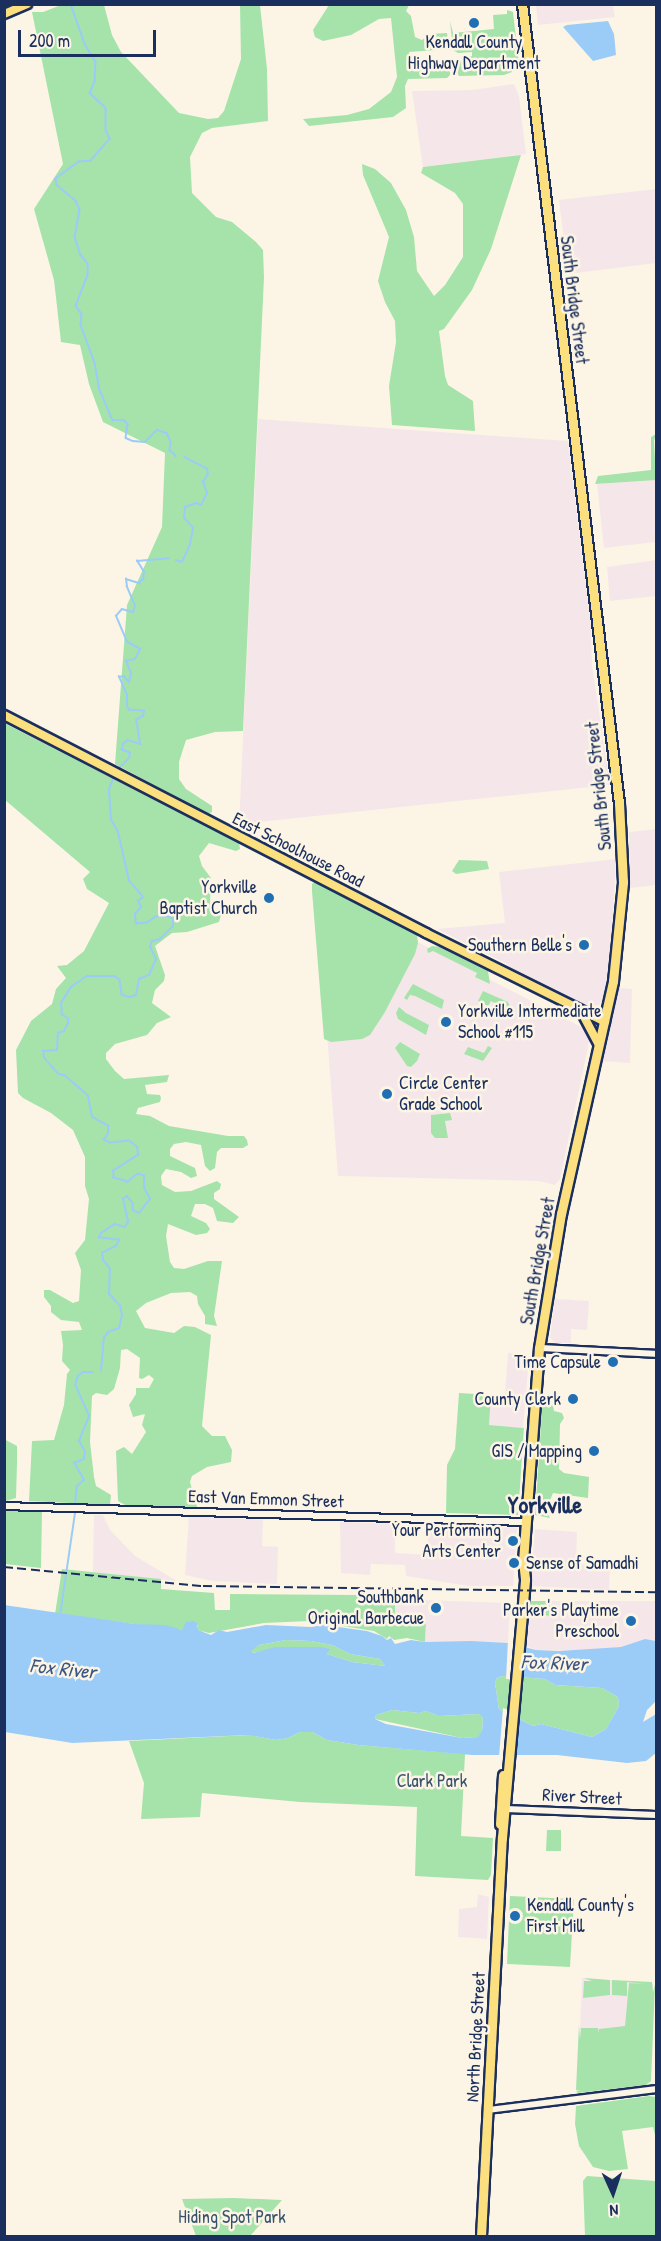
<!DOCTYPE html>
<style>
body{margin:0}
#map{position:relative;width:661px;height:2241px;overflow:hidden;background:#fcf5e5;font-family:"Patrick Hand",sans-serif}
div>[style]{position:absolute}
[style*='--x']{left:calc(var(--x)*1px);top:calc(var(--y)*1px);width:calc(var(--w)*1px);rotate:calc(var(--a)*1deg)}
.built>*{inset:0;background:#f5e7e9}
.green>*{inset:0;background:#a5e3aa}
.water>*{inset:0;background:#9bccf7}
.pier>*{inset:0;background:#fcf5e5}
.stream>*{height:1.5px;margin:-0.75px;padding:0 0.75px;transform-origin:0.75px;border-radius:0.75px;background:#9bccf7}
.roads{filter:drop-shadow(2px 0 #1b2f5e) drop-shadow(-2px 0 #1b2f5e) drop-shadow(0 2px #1b2f5e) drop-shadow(0 -2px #1b2f5e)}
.minor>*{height:6px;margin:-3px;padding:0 3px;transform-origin:3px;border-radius:3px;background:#fcf5e5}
.major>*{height:8px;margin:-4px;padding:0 4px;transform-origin:4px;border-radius:4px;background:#fce080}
.highway>*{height:9px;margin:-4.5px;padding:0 4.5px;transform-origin:4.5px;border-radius:4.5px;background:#fce080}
.rail>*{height:1.5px;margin-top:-0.75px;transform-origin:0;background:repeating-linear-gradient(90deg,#1b2f5e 0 9px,transparent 0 13.5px)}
.dots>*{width:16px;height:16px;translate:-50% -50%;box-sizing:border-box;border:3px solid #fcf5e5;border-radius:50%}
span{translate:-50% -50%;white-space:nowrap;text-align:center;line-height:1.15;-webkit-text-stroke:5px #fcf5e5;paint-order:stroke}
.poi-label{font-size:18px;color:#1b2f5e}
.right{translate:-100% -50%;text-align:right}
.left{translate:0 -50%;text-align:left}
.street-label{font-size:18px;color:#1b2f5e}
.park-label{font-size:18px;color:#37536d}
.water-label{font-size:20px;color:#3b5684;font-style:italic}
.district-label{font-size:24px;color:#1b2f5e;font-weight:700}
.frame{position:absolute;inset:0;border:6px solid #1b2f5e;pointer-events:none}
.north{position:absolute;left:583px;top:2163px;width:60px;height:60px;-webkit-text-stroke:4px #fcf5e5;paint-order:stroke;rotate:177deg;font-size:16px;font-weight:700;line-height:24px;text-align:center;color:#1b2f5e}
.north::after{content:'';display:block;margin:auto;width:21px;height:27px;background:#1b2f5e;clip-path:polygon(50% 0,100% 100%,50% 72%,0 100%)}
.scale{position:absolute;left:18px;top:30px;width:138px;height:27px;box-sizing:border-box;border:3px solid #1b2f5e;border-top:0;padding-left:8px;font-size:18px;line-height:21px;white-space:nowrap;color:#1b2f5e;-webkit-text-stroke:4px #fcf5e5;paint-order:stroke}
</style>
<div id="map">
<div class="built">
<div style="clip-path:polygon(536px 5px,613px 5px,615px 17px,538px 25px)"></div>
<div style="clip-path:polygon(514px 84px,519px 96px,526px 154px,423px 167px,412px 91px,472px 90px)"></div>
<div style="clip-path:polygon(656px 189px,656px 263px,568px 274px,559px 200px)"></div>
<div style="clip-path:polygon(258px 419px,568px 441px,591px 626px,592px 665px,610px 785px,239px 824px)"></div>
<div style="clip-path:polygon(656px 478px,656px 542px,604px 548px,597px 484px)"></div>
<div style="clip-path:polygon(656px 560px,656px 596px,610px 601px,607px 567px)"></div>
<div style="clip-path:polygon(656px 829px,656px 885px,630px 888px,629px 832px)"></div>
<div style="clip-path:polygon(616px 859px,611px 948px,603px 999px,597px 1008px,582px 1007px,515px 972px,507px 964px,437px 929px,505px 923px,499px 872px)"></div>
<div style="clip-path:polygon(320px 891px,587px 1030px,590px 1038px,560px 1179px,555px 1185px,539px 1181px,338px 1176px,316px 893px)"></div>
<div style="clip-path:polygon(619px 988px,632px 989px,630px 1063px,603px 1061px)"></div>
<div style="clip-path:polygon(555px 1299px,589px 1301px,587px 1330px,571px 1329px,571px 1343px,556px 1343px,550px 1338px)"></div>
<div style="clip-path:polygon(508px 1353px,527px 1354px,529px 1358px,523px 1428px,489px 1425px,491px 1395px,505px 1395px)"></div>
<div style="clip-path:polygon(94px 1515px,103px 1515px,110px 1530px,135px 1556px,177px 1581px,93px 1572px)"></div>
<div style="clip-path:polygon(189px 1516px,263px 1520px,262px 1546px,278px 1547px,277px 1584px,212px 1581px,185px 1575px)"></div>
<div style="clip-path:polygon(340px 1522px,395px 1524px,395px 1553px,427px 1555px,429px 1525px,517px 1528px,513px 1586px,469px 1586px,406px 1576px,405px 1565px,371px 1564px,370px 1575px,341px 1573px)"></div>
<div style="clip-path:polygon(535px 1529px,577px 1532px,576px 1564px,610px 1566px,609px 1590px,530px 1586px)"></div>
<div style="clip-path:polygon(395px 1599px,510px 1603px,508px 1643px,425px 1642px,426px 1623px,395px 1621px)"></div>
<div style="clip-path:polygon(530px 1601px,656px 1601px,656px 1641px,645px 1639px,621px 1647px,592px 1651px,536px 1650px,523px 1645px)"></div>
<div style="clip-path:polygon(478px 1894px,489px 1897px,487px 1939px,458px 1937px,459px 1909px,477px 1907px)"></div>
<div style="clip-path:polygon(582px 1978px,653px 1984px,648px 2082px,580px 2092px,578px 2089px)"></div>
</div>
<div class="green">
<div style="clip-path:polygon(61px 5px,104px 5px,112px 35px,121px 52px,179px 113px,208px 119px,218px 118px,224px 111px,241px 59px,240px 5px,260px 5px,267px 69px,268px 121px,212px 128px,202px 133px,190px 157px,192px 193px,216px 217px,232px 222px,256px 242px,263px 250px,264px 277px,243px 731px,215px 732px,186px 740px,179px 762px,179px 779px,186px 789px,212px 806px,212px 812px,208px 814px,115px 764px,127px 605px,162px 527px,165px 453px,103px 422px,89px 384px,80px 345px,61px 342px,54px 280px,34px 209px,63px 164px,32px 12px,43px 12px)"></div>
<div style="clip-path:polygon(329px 5px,409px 5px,406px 11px,411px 16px,415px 37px,422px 40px,430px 34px,447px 33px,449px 49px,409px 52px,411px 69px,442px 66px,441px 59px,446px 59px,450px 64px,450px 75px,447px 78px,408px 79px,405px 86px,406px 108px,393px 117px,309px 126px,303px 119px,347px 115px,369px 109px,391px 92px,397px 77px,391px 18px,379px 19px,351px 35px,323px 41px,315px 37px,313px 30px)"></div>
<div style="clip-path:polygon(507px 10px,513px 12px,519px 65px,513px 66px,512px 72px,504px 75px,459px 76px,455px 68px,458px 61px,472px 56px,472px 52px,458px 53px,453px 50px,450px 21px,453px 33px,494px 29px,493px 15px,507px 14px)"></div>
<div style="clip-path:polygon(521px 155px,491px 249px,472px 290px,444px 329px,439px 331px,445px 376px,448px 385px,473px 401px,475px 431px,392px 425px,389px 386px,396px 342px,395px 321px,385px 302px,378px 281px,389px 237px,363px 175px,362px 164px,375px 169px,391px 183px,406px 210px,414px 237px,417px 271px,434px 296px,445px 285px,463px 257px,463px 204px,455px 193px,421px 173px,423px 167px)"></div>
<div style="clip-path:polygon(656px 434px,654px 441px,656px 480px,595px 484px,598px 476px,651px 470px,651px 437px)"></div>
<div style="clip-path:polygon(4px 723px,239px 843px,240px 849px,236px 851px,209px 843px,199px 856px,202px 866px,211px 878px,210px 904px,221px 915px,219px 922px,187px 932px,172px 933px,155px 946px,165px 975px,164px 981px,155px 990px,152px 1003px,171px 1017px,157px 1023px,147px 1035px,115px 1044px,106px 1053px,106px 1059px,115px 1071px,124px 1079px,169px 1075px,167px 1082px,145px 1085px,147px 1094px,160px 1095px,161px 1098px,160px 1102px,138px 1108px,136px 1114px,150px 1116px,169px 1126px,228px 1136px,244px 1136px,247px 1140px,248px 1145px,243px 1148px,221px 1148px,217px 1152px,215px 1168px,210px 1171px,205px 1166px,201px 1145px,186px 1142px,174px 1144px,170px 1149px,170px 1156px,195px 1168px,197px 1176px,191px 1178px,181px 1172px,166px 1169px,161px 1176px,162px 1185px,175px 1192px,191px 1191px,217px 1181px,221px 1184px,220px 1189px,214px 1193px,214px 1199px,239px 1217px,233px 1223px,217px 1221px,213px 1208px,205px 1204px,195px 1204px,191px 1216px,206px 1223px,210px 1229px,207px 1233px,196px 1235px,168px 1224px,166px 1236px,170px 1262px,174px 1268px,184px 1269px,208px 1261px,222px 1261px,214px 1316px,217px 1326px,205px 1324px,205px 1316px,198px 1304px,197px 1296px,190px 1292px,171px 1293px,146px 1303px,136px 1311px,145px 1328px,174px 1333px,184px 1326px,195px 1327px,211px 1335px,202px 1426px,212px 1436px,225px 1436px,232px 1450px,231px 1462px,207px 1467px,192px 1476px,190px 1482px,197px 1507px,127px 1506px,118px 1501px,116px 1451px,124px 1447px,132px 1454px,146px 1432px,142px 1425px,145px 1414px,133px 1417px,129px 1405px,136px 1394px,136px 1388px,149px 1388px,154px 1379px,149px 1375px,142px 1379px,139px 1378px,140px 1358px,127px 1349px,121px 1350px,120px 1368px,114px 1389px,107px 1395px,96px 1393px,92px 1396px,90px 1442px,94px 1477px,96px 1486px,111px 1495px,110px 1505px,29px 1501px,32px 1441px,54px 1440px,64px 1405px,67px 1374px,70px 1370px,62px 1361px,63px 1345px,61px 1331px,82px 1330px,79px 1322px,61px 1320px,51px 1312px,51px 1306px,44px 1297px,44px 1290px,50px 1290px,73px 1303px,79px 1301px,81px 1270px,75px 1253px,85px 1240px,89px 1199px,85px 1186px,85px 1157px,73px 1130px,51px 1113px,23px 1098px,18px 1093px,16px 1050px,31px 1021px,52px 1004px,56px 989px,66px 978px,57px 966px,67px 965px,84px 951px,109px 903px,87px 889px,83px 879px,90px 872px,5px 800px)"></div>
<div style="clip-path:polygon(459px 860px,487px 861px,489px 869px,456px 874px,452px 871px)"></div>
<div style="clip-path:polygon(316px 881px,417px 935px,418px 943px,415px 954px,385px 1012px,370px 1035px,362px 1039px,331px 1042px,324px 1039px,312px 891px,312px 884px)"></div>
<div style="clip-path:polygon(432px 946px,440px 947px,488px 971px,490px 984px,475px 977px,477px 973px,433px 951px,428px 953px,427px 949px)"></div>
<div style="clip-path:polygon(413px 984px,444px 1000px,442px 1009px,415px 996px,410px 995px,407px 1000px,404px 998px)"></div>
<div style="clip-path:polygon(483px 991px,508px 1002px,511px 1009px,508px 1017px,504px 1015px,506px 1009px,491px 1001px,488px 1006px,478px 1001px)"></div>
<div style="clip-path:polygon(399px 1007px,406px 1013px,429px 1025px,426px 1035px,398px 1019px,396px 1013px)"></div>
<div style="clip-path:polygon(400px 1042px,420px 1054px,417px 1061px,411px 1067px,407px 1066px,395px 1048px)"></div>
<div style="clip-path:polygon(488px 1046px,492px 1048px,483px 1061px,464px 1054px,468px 1047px,484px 1053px)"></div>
<div style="clip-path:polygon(450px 1113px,452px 1120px,445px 1121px,448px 1138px,435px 1138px,431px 1133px,431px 1115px)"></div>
<div style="clip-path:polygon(459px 1393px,491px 1395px,489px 1425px,524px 1428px,518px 1515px,446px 1513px,447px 1465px,455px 1449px)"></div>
<div style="clip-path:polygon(545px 1393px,545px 1397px,552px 1397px,554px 1411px,562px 1413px,564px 1418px,560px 1424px,559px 1469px,564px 1473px,589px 1477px,588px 1498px,553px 1493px,546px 1510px,550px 1518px,535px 1515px,542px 1412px,533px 1514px,542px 1395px,543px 1401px)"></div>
<div style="clip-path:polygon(4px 1439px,17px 1446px,17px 1463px,16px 1498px,6px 1501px)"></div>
<div style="clip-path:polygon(5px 1510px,42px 1511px,41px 1568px,5px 1564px)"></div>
<div style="clip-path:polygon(62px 1569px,161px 1579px,161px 1589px,214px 1593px,215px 1610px,230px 1610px,230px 1594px,357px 1595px,395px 1599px,395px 1621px,426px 1622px,425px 1642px,407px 1638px,394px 1640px,389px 1636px,387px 1639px,374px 1631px,310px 1621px,264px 1623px,209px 1633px,197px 1630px,198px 1625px,182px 1630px,55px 1614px)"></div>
<div style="clip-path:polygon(532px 1601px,550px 1601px,549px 1616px,544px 1615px,544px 1610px,534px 1609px,533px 1614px,528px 1614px,529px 1602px)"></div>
<div style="clip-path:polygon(286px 1640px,311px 1641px,332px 1645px,350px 1654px,380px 1659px,385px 1666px,352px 1662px,327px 1654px,329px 1650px,288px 1647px,251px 1653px,251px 1650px,259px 1645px)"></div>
<div style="clip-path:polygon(503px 1676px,545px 1679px,555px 1685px,602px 1688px,618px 1697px,619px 1706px,606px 1729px,592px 1737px,541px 1724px,533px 1726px,499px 1709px,495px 1683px,497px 1678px)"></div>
<div style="clip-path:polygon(392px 1710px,419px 1713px,426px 1711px,439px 1716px,479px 1714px,483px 1716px,482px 1733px,477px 1737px,462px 1738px,375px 1719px,376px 1715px)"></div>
<div style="clip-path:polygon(300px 1732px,312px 1732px,327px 1740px,358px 1745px,465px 1754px,461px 1836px,493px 1838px,491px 1875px,488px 1880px,415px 1876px,417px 1807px,300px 1802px,202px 1793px,200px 1817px,141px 1819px,144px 1783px,129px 1741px,249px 1735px,276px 1740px,288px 1738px)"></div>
<div style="clip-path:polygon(547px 1830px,561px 1830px,561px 1851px,546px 1851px)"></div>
<div style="clip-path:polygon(510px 1896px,574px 1899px,570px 1967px,507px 1964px)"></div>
<div style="clip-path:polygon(584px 1978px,610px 1980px,610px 1995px,583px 1998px,584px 1981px,592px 1981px)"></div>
<div style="clip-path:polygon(612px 1980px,652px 1982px,653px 1992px,655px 1985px,651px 2081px,646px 2085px,578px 2093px,576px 2091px,580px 2091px,576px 2090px,579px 2024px,580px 2039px,581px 2028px,598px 2028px,599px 2033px,599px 2029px,625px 2026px,629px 1983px,644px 1984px,627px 1982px,627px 1996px,612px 1995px)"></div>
<div style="clip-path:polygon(649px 2096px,656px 2097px,656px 2139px,653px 2127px,622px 2131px,628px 2169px,609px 2171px,593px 2167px,579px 2146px,575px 2124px,576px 2106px)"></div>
<div style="clip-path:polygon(587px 2176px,656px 2181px,656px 2236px,585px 2236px,583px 2181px)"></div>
<div style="clip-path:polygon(234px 2198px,282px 2200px,250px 2236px,196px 2236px,182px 2199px)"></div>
</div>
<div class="water">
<div style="clip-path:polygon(608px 21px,614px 34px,616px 55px,593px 61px,563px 27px,567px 25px)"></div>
<div style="clip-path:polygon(evenodd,4px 1605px,135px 1624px,166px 1625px,182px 1630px,186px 1622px,194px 1621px,197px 1623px,198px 1630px,211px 1635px,219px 1630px,227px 1632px,266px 1625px,311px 1627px,324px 1625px,367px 1631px,382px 1636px,387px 1640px,391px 1638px,395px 1644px,411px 1640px,425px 1642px,471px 1641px,508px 1643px,536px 1650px,559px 1651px,621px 1647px,645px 1639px,656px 1641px,656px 1701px,647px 1710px,643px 1722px,656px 1714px,656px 1753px,646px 1761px,627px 1763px,557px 1755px,472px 1755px,358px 1745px,327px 1740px,312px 1732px,300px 1732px,288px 1738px,276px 1740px,248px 1735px,72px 1743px,5px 1732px,4px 1605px,286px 1640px,311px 1641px,332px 1645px,350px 1654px,380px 1659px,385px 1666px,352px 1662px,327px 1654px,330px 1649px,322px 1647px,275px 1647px,253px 1653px,251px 1651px,259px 1645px,286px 1640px,4px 1605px,503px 1676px,545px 1679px,555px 1685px,602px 1688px,618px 1697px,619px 1706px,606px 1729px,592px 1737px,541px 1724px,533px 1726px,499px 1709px,495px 1683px,497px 1678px,503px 1676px,4px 1605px,392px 1710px,419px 1713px,426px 1711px,439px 1716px,479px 1714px,483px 1717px,482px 1732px,477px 1737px,462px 1738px,386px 1724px,375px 1719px,376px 1715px,392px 1710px)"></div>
</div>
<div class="pier">
<div style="clip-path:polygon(508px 1640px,523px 1642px,521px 1680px,506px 1679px)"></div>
<div style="clip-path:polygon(503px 1708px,518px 1713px,515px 1756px,499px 1757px)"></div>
</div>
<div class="stream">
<div style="--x:71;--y:4;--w:42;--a:70.7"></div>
<div style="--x:85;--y:44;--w:21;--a:59"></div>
<div style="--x:96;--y:62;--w:20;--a:93"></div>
<div style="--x:95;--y:82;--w:12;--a:114"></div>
<div style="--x:90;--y:93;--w:22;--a:43"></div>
<div style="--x:106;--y:108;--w:22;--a:90"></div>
<div style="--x:106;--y:130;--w:10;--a:66"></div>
<div style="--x:110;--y:139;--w:29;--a:131"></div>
<div style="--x:91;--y:161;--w:12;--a:175"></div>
<div style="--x:79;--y:162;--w:29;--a:144"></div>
<div style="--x:56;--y:179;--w:6;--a:81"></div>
<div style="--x:57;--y:185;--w:25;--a:40"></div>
<div style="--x:76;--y:201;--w:10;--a:66"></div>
<div style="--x:80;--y:210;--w:27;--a:100"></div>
<div style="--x:75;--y:237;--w:19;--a:72"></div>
<div style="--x:81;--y:255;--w:11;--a:52"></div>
<div style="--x:88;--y:264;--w:11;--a:90"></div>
<div style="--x:88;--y:275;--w:33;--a:111"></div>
<div style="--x:76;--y:306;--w:10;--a:53"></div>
<div style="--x:82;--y:314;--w:11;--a:95"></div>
<div style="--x:81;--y:325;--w:40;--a:69.8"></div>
<div style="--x:95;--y:363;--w:27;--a:80"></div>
<div style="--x:100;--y:390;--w:33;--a:67"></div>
<div style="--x:113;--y:420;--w:11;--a:0"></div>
<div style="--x:124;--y:420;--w:6;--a:45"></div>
<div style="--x:128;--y:424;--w:14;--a:98"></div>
<div style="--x:126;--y:438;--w:8;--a:23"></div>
<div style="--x:133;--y:441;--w:12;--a:5"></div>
<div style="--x:145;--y:442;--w:17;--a:-45"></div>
<div style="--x:157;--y:430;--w:10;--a:17"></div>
<div style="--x:167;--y:433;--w:10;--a:66"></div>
<div style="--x:171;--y:442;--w:8;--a:97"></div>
<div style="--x:170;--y:450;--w:8;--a:45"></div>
<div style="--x:176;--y:560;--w:6;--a:18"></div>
<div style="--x:182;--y:562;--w:19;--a:-65"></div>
<div style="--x:190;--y:545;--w:17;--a:-80"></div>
<div style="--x:193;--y:528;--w:13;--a:-132"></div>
<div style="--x:184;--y:518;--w:11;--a:-85"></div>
<div style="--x:185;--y:507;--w:12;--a:-20"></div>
<div style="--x:196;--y:503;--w:5;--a:22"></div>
<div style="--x:201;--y:505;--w:13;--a:-63"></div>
<div style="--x:207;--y:493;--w:12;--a:-110"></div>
<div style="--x:203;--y:482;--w:9;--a:-58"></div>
<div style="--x:208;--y:474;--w:5;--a:-101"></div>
<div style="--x:207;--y:469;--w:25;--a:-153"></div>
<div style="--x:120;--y:767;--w:13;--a:-45"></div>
<div style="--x:129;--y:758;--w:5;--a:-79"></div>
<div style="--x:130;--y:753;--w:9;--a:-159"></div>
<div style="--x:122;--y:750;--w:6;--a:-81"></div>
<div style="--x:123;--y:744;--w:6;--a:-39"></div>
<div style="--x:128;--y:740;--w:13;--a:18"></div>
<div style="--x:140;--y:744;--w:24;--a:-99"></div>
<div style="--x:136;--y:720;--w:8;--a:-30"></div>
<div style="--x:143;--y:716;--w:5;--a:-79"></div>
<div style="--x:144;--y:711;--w:15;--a:-176"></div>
<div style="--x:129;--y:710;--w:4;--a:-117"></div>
<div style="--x:127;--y:706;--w:11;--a:-90"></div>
<div style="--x:127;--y:695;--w:20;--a:-114"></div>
<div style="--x:119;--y:677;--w:5;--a:-11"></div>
<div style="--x:124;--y:676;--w:8;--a:50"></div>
<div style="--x:129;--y:682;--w:9;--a:-77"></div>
<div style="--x:131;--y:673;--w:13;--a:-113"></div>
<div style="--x:126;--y:661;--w:9;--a:-13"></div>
<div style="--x:135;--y:659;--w:11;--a:-63"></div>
<div style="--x:140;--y:649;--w:15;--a:-152"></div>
<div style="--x:127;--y:642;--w:28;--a:-113"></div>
<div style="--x:116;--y:616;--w:9;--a:-49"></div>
<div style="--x:122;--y:609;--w:11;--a:15"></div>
<div style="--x:133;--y:612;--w:6;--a:-72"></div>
<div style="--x:135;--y:606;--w:21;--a:-113"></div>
<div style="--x:127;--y:587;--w:8;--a:-97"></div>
<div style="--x:126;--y:579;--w:14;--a:17"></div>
<div style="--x:139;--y:583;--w:6;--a:-45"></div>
<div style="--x:143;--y:579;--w:7;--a:-82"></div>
<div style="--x:144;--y:572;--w:13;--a:-122"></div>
<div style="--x:137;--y:561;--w:32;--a:-5"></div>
<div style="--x:101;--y:1371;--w:33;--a:-85"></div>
<div style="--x:104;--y:1338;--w:7;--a:-56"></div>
<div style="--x:108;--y:1332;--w:12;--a:-20"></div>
<div style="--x:119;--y:1328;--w:13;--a:-77"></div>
<div style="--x:122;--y:1315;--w:9;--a:-103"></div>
<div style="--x:120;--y:1306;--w:16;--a:-133"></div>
<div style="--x:109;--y:1294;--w:25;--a:-88"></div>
<div style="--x:110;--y:1269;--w:11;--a:-128"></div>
<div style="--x:103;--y:1260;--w:7;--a:-98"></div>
<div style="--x:102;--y:1253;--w:16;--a:-27"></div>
<div style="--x:116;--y:1246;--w:7;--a:-63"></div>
<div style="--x:119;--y:1240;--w:20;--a:-174"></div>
<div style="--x:99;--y:1238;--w:5;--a:-68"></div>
<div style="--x:101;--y:1233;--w:17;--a:-33"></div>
<div style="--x:115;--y:1224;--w:10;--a:17"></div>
<div style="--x:125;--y:1227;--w:6;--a:-59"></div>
<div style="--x:128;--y:1222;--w:24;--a:-102"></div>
<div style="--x:123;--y:1199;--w:5;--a:-37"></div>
<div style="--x:127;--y:1196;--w:9;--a:49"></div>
<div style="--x:133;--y:1203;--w:7;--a:90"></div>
<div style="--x:133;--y:1210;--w:7;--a:27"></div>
<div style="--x:139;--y:1213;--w:18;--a:-52"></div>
<div style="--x:150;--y:1199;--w:13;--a:-119"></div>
<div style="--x:144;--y:1188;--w:12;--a:-90"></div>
<div style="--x:144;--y:1176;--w:6;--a:-162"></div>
<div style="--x:138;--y:1174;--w:13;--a:141"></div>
<div style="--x:128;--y:1182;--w:15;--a:-164"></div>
<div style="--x:114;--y:1178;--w:7;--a:-98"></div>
<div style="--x:113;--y:1171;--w:30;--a:-33"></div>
<div style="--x:138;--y:1155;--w:8;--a:-97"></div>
<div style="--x:137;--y:1147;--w:10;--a:-143"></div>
<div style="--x:129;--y:1141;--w:19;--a:174"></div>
<div style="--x:110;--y:1143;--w:7;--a:-153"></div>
<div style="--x:104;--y:1140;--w:8;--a:-60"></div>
<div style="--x:108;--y:1133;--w:7;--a:-90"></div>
<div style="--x:108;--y:1126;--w:18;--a:-151"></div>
<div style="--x:92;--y:1117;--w:21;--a:-101"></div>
<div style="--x:88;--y:1096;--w:30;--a:-139"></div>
<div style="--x:65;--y:1076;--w:7;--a:-164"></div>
<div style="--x:58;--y:1074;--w:21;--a:-131"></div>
<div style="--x:44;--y:1058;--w:7;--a:-98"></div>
<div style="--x:43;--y:1051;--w:14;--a:-4"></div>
<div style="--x:57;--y:1050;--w:17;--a:-87"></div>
<div style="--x:58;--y:1033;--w:6;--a:-18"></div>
<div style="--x:64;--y:1031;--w:9;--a:-63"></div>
<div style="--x:68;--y:1023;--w:4;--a:-90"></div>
<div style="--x:68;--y:1019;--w:7;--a:-146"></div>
<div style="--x:62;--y:1015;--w:12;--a:-95"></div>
<div style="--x:61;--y:1003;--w:19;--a:-58"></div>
<div style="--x:71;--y:987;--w:19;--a:-35"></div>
<div style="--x:87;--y:976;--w:28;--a:0"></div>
<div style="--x:115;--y:976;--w:6;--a:39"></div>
<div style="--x:120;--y:980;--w:15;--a:82"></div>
<div style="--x:122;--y:995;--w:8;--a:14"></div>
<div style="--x:130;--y:997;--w:6;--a:-18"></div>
<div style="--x:136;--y:995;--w:16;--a:-79"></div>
<div style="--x:139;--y:979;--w:11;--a:-22"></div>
<div style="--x:149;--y:975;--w:17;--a:-66"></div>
<div style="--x:156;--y:959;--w:13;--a:-117"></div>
<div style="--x:150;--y:947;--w:6;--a:-72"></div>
<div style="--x:152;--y:941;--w:8;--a:-14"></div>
<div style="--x:160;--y:939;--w:18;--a:-45"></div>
<div style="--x:173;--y:926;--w:7;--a:-90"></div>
<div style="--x:173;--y:919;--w:7;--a:-153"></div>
<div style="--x:167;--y:916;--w:11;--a:175"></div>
<div style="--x:156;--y:917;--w:11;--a:146"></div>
<div style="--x:147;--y:923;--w:11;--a:175"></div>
<div style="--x:136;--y:924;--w:10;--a:-96"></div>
<div style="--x:135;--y:914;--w:9;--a:-49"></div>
<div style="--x:141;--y:907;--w:7;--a:-117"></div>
<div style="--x:138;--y:901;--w:6;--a:-39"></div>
<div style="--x:143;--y:897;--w:21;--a:-131"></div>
<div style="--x:129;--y:881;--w:50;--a:-102.7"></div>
<div style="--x:118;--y:832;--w:14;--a:-120"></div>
<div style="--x:111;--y:820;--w:31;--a:-94"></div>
<div style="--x:109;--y:789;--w:11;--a:-68"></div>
<div style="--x:75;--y:1504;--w:18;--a:-84"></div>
<div style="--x:77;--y:1486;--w:9;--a:-41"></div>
<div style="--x:84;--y:1480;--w:20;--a:-120"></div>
<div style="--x:74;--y:1463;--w:11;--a:-22"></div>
<div style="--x:84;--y:1459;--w:7;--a:-82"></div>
<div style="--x:85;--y:1452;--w:13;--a:-119"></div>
<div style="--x:79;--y:1441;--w:27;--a:-68"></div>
<div style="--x:89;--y:1416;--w:34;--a:-114"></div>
<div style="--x:75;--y:1385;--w:9;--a:-72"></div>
<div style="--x:78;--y:1376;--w:6;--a:-39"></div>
<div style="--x:83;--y:1372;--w:10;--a:0"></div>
<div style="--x:60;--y:1616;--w:104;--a:-81.7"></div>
</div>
<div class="roads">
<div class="minor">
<div style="--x:539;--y:1348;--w:117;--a:2.9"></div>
<div style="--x:4;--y:1506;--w:522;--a:1.76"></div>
<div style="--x:506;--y:1809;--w:150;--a:2.3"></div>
<div style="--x:488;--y:2110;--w:169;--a:-7.1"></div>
</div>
<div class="major">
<div style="--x:4;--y:14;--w:25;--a:-23"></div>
<div style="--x:4;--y:715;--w:475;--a:27.3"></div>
<div style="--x:426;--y:933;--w:200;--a:26.4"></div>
<div style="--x:582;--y:1013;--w:36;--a:62"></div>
</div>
<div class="highway">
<div style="--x:500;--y:1824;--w:49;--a:-86.5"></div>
<div style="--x:481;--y:2236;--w:399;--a:-87"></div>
<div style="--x:502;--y:1838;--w:260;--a:-84.9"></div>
<div style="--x:525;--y:1579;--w:18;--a:-96"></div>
<div style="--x:523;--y:1561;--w:214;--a:-85.7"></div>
<div style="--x:539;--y:1348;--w:136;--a:-80.7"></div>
<div style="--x:561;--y:1214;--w:239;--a:-77.4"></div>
<div style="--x:613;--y:981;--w:100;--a:-84.2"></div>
<div style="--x:623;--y:882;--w:79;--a:-92.9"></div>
<div style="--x:619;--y:803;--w:805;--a:-96.92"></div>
</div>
</div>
<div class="rail">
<div style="--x:4;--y:1567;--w:200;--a:5.5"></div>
<div style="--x:203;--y:1586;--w:453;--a:0.8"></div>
</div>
<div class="dots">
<div style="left:474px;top:23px;background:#1f6fb2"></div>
<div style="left:269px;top:898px;background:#1f6fb2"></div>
<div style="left:584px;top:945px;background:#1f6fb2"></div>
<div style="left:446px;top:1022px;background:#1f6fb2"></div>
<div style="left:387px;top:1094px;background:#1f6fb2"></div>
<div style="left:613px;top:1362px;background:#1f6fb2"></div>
<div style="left:573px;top:1399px;background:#1f6fb2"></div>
<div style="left:594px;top:1451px;background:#1f6fb2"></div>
<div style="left:513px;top:1541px;background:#1f6fb2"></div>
<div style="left:514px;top:1563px;background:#1f6fb2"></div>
<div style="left:436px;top:1608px;background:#1f6fb2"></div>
<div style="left:631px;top:1621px;background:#1f6fb2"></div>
<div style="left:515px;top:1916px;background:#1f6fb2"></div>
</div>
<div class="poi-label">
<span style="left:474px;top:53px">Kendall County<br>Highway Department</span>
<span class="right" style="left:257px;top:898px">Yorkville<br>Baptist Church</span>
<span class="right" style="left:572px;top:945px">Southern Belle's</span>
<span class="left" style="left:458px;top:1022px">Yorkville Intermediate<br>School #115</span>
<span class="left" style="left:399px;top:1094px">Circle Center<br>Grade School</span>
<span class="right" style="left:601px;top:1362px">Time Capsule</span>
<span class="right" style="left:561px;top:1399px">County Clerk</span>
<span class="right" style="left:582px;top:1451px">GIS / Mapping</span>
<span class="right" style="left:501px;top:1541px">Your Performing<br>Arts Center</span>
<span class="left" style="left:526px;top:1563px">Sense of Samadhi</span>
<span class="right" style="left:424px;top:1608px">Southbank<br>Original Barbecue</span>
<span class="right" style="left:619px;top:1621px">Parker's Playtime<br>Preschool</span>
<span class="left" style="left:527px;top:1916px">Kendall County's<br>First Mill</span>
</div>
<div class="street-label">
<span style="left:574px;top:300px;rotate:83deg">South Bridge Street</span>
<span style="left:599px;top:786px;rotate:-96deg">South Bridge Street</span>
<span style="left:298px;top:850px;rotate:27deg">East Schoolhouse Road</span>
<span style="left:538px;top:1261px;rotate:-80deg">South Bridge Street</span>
<span style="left:266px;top:1499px;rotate:2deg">East Van Emmon Street</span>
<span style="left:582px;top:1797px;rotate:3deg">River Street</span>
<span style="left:476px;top:2037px;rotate:-87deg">North Bridge Street</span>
</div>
<div class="park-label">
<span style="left:432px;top:1781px">Clark Park</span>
<span style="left:232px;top:2217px">Hiding Spot Park</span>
</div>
<div class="water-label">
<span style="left:554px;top:1662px;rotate:2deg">Fox River</span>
<span style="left:63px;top:1668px;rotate:6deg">Fox River</span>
</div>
<div class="district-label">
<span style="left:545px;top:1505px">Yorkville</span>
</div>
<div class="frame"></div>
<div class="north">N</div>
<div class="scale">200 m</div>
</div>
